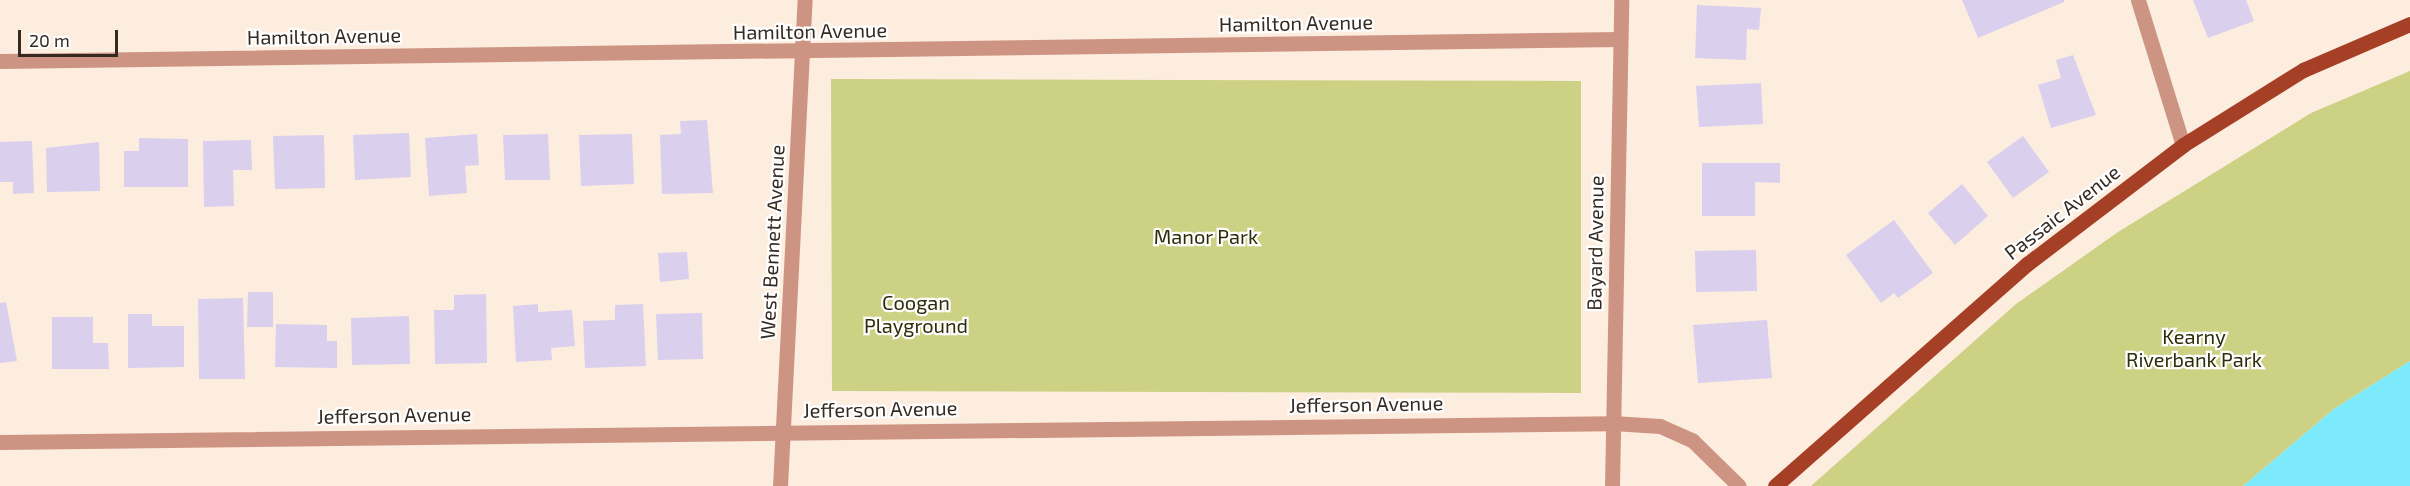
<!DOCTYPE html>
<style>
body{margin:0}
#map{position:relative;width:2410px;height:486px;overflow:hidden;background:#fdeddf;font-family:"Exo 2",sans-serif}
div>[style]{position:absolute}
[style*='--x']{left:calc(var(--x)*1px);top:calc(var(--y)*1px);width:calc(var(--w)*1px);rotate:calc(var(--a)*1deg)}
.green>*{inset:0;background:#cdd184}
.water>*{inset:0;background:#7deafb}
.building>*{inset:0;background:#dbcfee}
.minor>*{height:15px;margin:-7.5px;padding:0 7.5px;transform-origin:7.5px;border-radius:7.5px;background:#cd9484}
.major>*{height:15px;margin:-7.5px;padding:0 7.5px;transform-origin:7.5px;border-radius:7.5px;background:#a54026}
span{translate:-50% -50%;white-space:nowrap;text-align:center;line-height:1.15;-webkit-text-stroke:4.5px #fefefe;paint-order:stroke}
.street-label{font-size:20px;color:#342a21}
.park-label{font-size:20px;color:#2c2d09}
.scale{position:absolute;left:18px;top:30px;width:100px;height:27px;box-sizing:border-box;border:3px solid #342a21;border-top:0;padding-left:8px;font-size:18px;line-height:21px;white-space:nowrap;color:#342a21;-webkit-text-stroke:4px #fefefe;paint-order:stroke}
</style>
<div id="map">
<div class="green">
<div style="clip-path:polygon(2410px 71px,2410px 361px,2334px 409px,2243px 486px,1811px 486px,2016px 304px,2118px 232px,2311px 113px)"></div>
<div style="clip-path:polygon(831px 79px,1581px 81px,1581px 393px,832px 391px)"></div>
</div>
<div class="water">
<div style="clip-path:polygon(2410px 361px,2410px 486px,2243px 486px,2334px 409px)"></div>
</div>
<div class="building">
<div style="clip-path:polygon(1962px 0,2064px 0,2064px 2px,1978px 38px)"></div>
<div style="clip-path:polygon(2193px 0,2246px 0,2254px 21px,2208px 38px)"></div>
<div style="clip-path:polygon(1697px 5px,1761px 8px,1759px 30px,1747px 29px,1746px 60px,1695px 58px)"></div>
<div style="clip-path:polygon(2073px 55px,2096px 115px,2051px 128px,2038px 85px,2061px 78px,2056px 60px)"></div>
<div style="clip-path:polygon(1761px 83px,1763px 124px,1699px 127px,1696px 86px)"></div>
<div style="clip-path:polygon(707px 120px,713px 193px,662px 194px,660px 135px,681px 134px,680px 121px)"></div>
<div style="clip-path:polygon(409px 133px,411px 177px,355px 180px,353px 135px)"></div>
<div style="clip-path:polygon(477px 134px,479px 165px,465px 166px,467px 193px,429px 196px,425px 138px)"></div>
<div style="clip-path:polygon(548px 134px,550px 180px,505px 180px,503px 135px)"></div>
<div style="clip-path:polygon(632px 134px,634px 184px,581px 186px,579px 135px)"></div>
<div style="clip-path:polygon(324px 135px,325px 188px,275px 189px,273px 136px)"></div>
<div style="clip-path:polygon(2023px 136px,2049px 172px,2013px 198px,1987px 162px)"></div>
<div style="clip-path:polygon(139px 138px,188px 139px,188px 187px,124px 187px,124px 151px,139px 151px)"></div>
<div style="clip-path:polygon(251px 140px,252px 170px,233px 170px,234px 206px,204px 207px,203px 141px)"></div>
<div style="clip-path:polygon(32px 141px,34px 193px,13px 194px,13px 182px,0 182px,0 142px)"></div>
<div style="clip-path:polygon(99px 142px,100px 191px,47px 192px,46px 148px)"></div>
<div style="clip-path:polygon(1702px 163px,1780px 163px,1780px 183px,1755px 182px,1755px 216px,1702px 216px)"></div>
<div style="clip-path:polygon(1962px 184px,1988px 216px,1955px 245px,1928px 213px)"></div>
<div style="clip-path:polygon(1894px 220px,1933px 273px,1898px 298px,1894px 293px,1881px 303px,1846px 255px)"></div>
<div style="clip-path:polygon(1756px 250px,1757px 291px,1696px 292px,1695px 251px)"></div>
<div style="clip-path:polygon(687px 252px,689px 279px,660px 282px,658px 253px)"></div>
<div style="clip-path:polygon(248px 292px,273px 292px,273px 327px,247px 327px)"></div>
<div style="clip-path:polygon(486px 294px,487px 363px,435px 364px,434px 310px,454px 310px,454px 295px)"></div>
<div style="clip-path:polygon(243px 298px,245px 379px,199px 379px,198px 299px)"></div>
<div style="clip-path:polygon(6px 302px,17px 361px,0 363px,0 303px)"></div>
<div style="clip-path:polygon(538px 304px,538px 312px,572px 310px,575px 346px,551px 348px,552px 360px,516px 362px,513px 306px)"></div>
<div style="clip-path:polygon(643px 304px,646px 366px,585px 368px,583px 321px,615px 320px,615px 305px)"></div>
<div style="clip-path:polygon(702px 313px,703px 359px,658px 360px,656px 314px)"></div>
<div style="clip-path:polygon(128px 314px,152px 314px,152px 326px,184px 326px,184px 367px,128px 368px)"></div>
<div style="clip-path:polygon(409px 316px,410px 364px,352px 365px,351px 318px)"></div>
<div style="clip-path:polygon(52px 317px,93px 317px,93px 343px,108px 343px,109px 369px,52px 369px)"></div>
<div style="clip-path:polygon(1767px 320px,1772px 378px,1698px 383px,1693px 325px)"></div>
<div style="clip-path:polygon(276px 324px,327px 325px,327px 341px,337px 341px,337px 368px,275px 367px)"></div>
</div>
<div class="minor">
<div style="--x:2138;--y:0;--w:152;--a:72.8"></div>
<div style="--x:0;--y:61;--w:1620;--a:-0.78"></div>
<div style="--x:0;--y:442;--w:1613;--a:-0.67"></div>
<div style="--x:1613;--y:423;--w:47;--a:3.7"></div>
<div style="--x:1660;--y:426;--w:36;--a:24"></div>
<div style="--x:1693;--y:441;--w:64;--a:44.4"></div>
<div style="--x:780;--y:486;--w:487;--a:-87.1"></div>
<div style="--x:1612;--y:486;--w:486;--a:-88.9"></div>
</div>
<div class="major">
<div style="--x:1775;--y:486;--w:336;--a:-41.4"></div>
<div style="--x:2027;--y:264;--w:196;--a:-37.3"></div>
<div style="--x:2183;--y:145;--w:142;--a:-32"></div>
<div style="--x:2303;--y:70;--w:116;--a:-23.3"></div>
</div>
<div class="street-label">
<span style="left:1296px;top:23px;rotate:-1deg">Hamilton Avenue</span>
<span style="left:810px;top:31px;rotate:-1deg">Hamilton Avenue</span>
<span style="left:324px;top:36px;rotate:-1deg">Hamilton Avenue</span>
<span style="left:2062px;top:212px;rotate:-38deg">Passaic Avenue</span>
<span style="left:772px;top:242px;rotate:-87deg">West Bennett Avenue</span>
<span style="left:1595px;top:243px;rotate:-89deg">Bayard Avenue</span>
<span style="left:1366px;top:404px;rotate:-1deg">Jefferson Avenue</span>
<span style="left:880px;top:409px;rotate:-1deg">Jefferson Avenue</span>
<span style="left:394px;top:415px;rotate:-1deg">Jefferson Avenue</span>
</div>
<div class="park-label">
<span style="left:1206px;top:236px">Manor Park</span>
<span style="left:916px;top:314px">Coogan<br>Playground</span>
<span style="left:2194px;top:348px">Kearny<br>Riverbank Park</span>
</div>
<div class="scale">20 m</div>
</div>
